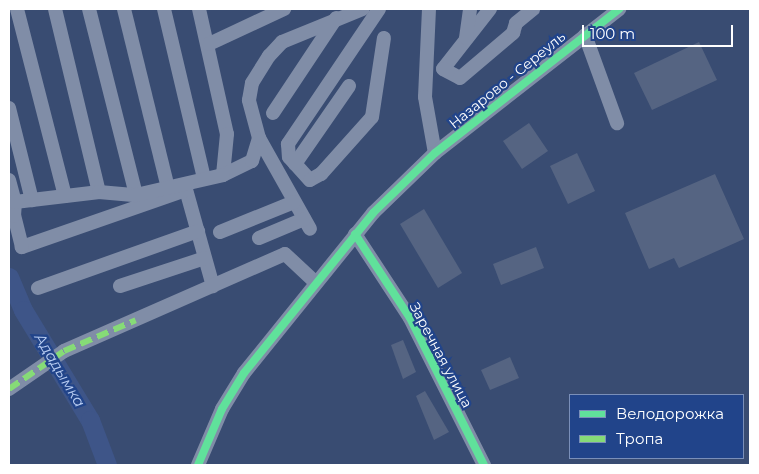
<!DOCTYPE html>
<meta charset="utf-8">
<style>
body{margin:0}
#map{position:relative;width:759px;height:474px;overflow:hidden;background:#394c72;font-family:Montserrat,sans-serif}
div>[style]{position:absolute}
[style*='--x']{left:calc(var(--x)*1px);top:calc(var(--y)*1px);width:calc(var(--w)*1px);rotate:calc(var(--a)*1deg)}
.river>*{height:19px;margin:-9.5px;padding:0 9.5px;transform-origin:9.5px;border-radius:9.5px;background:#3e5588}
.building>*{inset:0;background:#556482}
.minor>*{height:14px;margin:-7px;padding:0 7px;transform-origin:7px;border-radius:7px;background:#808da7}
.quiet>*{height:6px;margin-top:-3px;transform-origin:0;background:repeating-linear-gradient(90deg,#86db77 0 12px,transparent 0 18px)}
.cycleway>*{height:8px;margin:-4px;padding:0 4px;transform-origin:4px;border-radius:4px;background:#60e19b}
span{translate:-50% -50%;white-space:nowrap;text-align:center;line-height:1.15;-webkit-text-stroke:4.5px #21448a;paint-order:stroke}
.street-label{font-size:14px;color:#fff}
.water-label{font-size:15px;color:#b9cdf2;font-style:italic}
.frame{position:absolute;inset:0;border:10px solid #fff;pointer-events:none}
.legend{position:absolute;left:569px;top:394px;width:175px;height:65px;box-sizing:border-box;background:#21448a;border:1px solid #7a8fb9;margin:0;padding:6px 9px;list-style:none;font-size:15px;color:#fff}
.legend li{display:flex;align-items:center;gap:10px;height:25px}
.legend b{width:25px;border:1px solid #7a8fb9}
.scale{position:absolute;left:582px;top:25px;width:151px;height:22px;box-sizing:border-box;border:2px solid #fff;border-top:0;padding-left:6px;font-size:15px;line-height:18px;white-space:nowrap;color:#fff;-webkit-text-stroke:4px #21448a;paint-order:stroke}
</style>
<div id="map">
<div class="river">
<div style="--x:9;--y:277;--w:36;--a:67"></div>
<div style="--x:23;--y:310;--w:129;--a:58.7"></div>
<div style="--x:90;--y:420;--w:48;--a:69.3"></div>
</div>
<div class="building">
<div style="clip-path:polygon(699px 42px,717px 80px,652px 110px,634px 73px)"></div>
<div style="clip-path:polygon(529px 123px,548px 151px,522px 169px,503px 141px)"></div>
<div style="clip-path:polygon(577px 153px,595px 191px,568px 204px,550px 166px)"></div>
<div style="clip-path:polygon(715px 174px,744px 239px,679px 268px,674px 258px,649px 269px,625px 213px)"></div>
<div style="clip-path:polygon(424px 209px,462px 273px,438px 288px,400px 224px)"></div>
<div style="clip-path:polygon(536px 247px,544px 268px,501px 285px,493px 264px)"></div>
<div style="clip-path:polygon(403px 340px,416px 372px,403px 379px,391px 345px)"></div>
<div style="clip-path:polygon(510px 357px,519px 378px,490px 390px,481px 370px)"></div>
<div style="clip-path:polygon(425px 391px,449px 432px,434px 440px,416px 396px)"></div>
</div>
<div class="minor">
<div style="--x:17;--y:9;--w:193;--a:75.6"></div>
<div style="--x:55;--y:9;--w:188;--a:76.5"></div>
<div style="--x:89;--y:9;--w:192;--a:75.8"></div>
<div style="--x:124;--y:9;--w:184;--a:76.2"></div>
<div style="--x:164;--y:9;--w:174;--a:76.7"></div>
<div style="--x:199;--y:9;--w:128;--a:77.4"></div>
<div style="--x:227;--y:134;--w:41;--a:95.6"></div>
<div style="--x:223;--y:175;--w:32;--a:-26"></div>
<div style="--x:252;--y:161;--w:24;--a:-73"></div>
<div style="--x:259;--y:138;--w:39;--a:-105"></div>
<div style="--x:249;--y:100;--w:17;--a:-80"></div>
<div style="--x:252;--y:83;--w:32;--a:-58"></div>
<div style="--x:269;--y:56;--w:19;--a:-47"></div>
<div style="--x:282;--y:42;--w:87;--a:-22.2"></div>
<div style="--x:379;--y:9;--w:163;--a:124"></div>
<div style="--x:288;--y:144;--w:13;--a:86"></div>
<div style="--x:289;--y:157;--w:31;--a:48"></div>
<div style="--x:310;--y:180;--w:13;--a:-29"></div>
<div style="--x:321;--y:174;--w:76;--a:-48.2"></div>
<div style="--x:372;--y:117;--w:80;--a:-81.4"></div>
<div style="--x:429;--y:9;--w:88;--a:92.6"></div>
<div style="--x:425;--y:97;--w:57;--a:79.9"></div>
<div style="--x:490;--y:9;--w:76;--a:128.1"></div>
<div style="--x:443;--y:69;--w:19;--a:28"></div>
<div style="--x:460;--y:78;--w:70;--a:-40.3"></div>
<div style="--x:513;--y:33;--w:10;--a:-73"></div>
<div style="--x:516;--y:23;--w:22;--a:-39"></div>
<div style="--x:585;--y:35;--w:94;--a:70"></div>
<div style="--x:466;--y:38;--w:29;--a:-82"></div>
<div style="--x:209;--y:44;--w:83;--a:-25"></div>
<div style="--x:9;--y:108;--w:95;--a:76"></div>
<div style="--x:273;--y:113;--w:114;--a:-56.4"></div>
<div style="--x:259;--y:138;--w:104;--a:60.7"></div>
<div style="--x:295;--y:164;--w:95;--a:-55.3"></div>
<div style="--x:9;--y:180;--w:23;--a:75"></div>
<div style="--x:185;--y:186;--w:104;--a:74.4"></div>
<div style="--x:186;--y:190;--w:174;--a:160.8"></div>
<div style="--x:22;--y:247;--w:32;--a:-104"></div>
<div style="--x:14;--y:216;--w:14;--a:-86"></div>
<div style="--x:15;--y:202;--w:85;--a:-6.8"></div>
<div style="--x:99;--y:192;--w:37;--a:5"></div>
<div style="--x:136;--y:195;--w:89;--a:-12.9"></div>
<div style="--x:220;--y:232;--w:80;--a:-22.1"></div>
<div style="--x:355;--y:234;--w:100;--a:56.8"></div>
<div style="--x:410;--y:318;--w:165;--a:63.3"></div>
<div style="--x:259;--y:238;--w:49;--a:-22.9"></div>
<div style="--x:120;--y:286;--w:89;--a:-18.2"></div>
<div style="--x:38;--y:288;--w:170;--a:-19.6"></div>
<div style="--x:9;--y:389;--w:67;--a:-34.6"></div>
<div style="--x:64;--y:351;--w:241;--a:-23.7"></div>
<div style="--x:285;--y:254;--w:42;--a:43.1"></div>
<div style="--x:198;--y:465;--w:61;--a:-66.8"></div>
<div style="--x:222;--y:409;--w:42;--a:-58.6"></div>
<div style="--x:244;--y:373;--w:206;--a:-51.1"></div>
<div style="--x:373;--y:213;--w:86;--a:-44.1"></div>
<div style="--x:435;--y:153;--w:234;--a:-38"></div>
</div>
<div class="quiet">
<div style="--x:9;--y:389;--w:67;--a:-34.6"></div>
<div style="--x:64;--y:351;--w:78;--a:-23.3"></div>
</div>
<div class="cycleway">
<div style="--x:355;--y:234;--w:100;--a:56.8"></div>
<div style="--x:410;--y:318;--w:165;--a:63.3"></div>
<div style="--x:198;--y:465;--w:61;--a:-66.8"></div>
<div style="--x:222;--y:409;--w:42;--a:-58.6"></div>
<div style="--x:244;--y:373;--w:206;--a:-51.1"></div>
<div style="--x:373;--y:213;--w:86;--a:-44.1"></div>
<div style="--x:435;--y:153;--w:234;--a:-38"></div>
</div>
<div class="street-label">
<span style="left:507px;top:80px;rotate:-39deg">Назарово - Сереуль</span>
<span style="left:441px;top:355px;rotate:62deg">Заречная улица</span>
</div>
<div class="water-label">
<span style="left:60px;top:370px;rotate:59deg">Ададымка</span>
</div>
<div class="frame"></div>
<ul class="legend">
<li><b style="height:6px;background:#60e19b"></b>Велодорожка</li>
<li><b style="height:6px;background:#86db77"></b>Тропа</li>
</ul>
<div class="scale">100 m</div>
</div>
